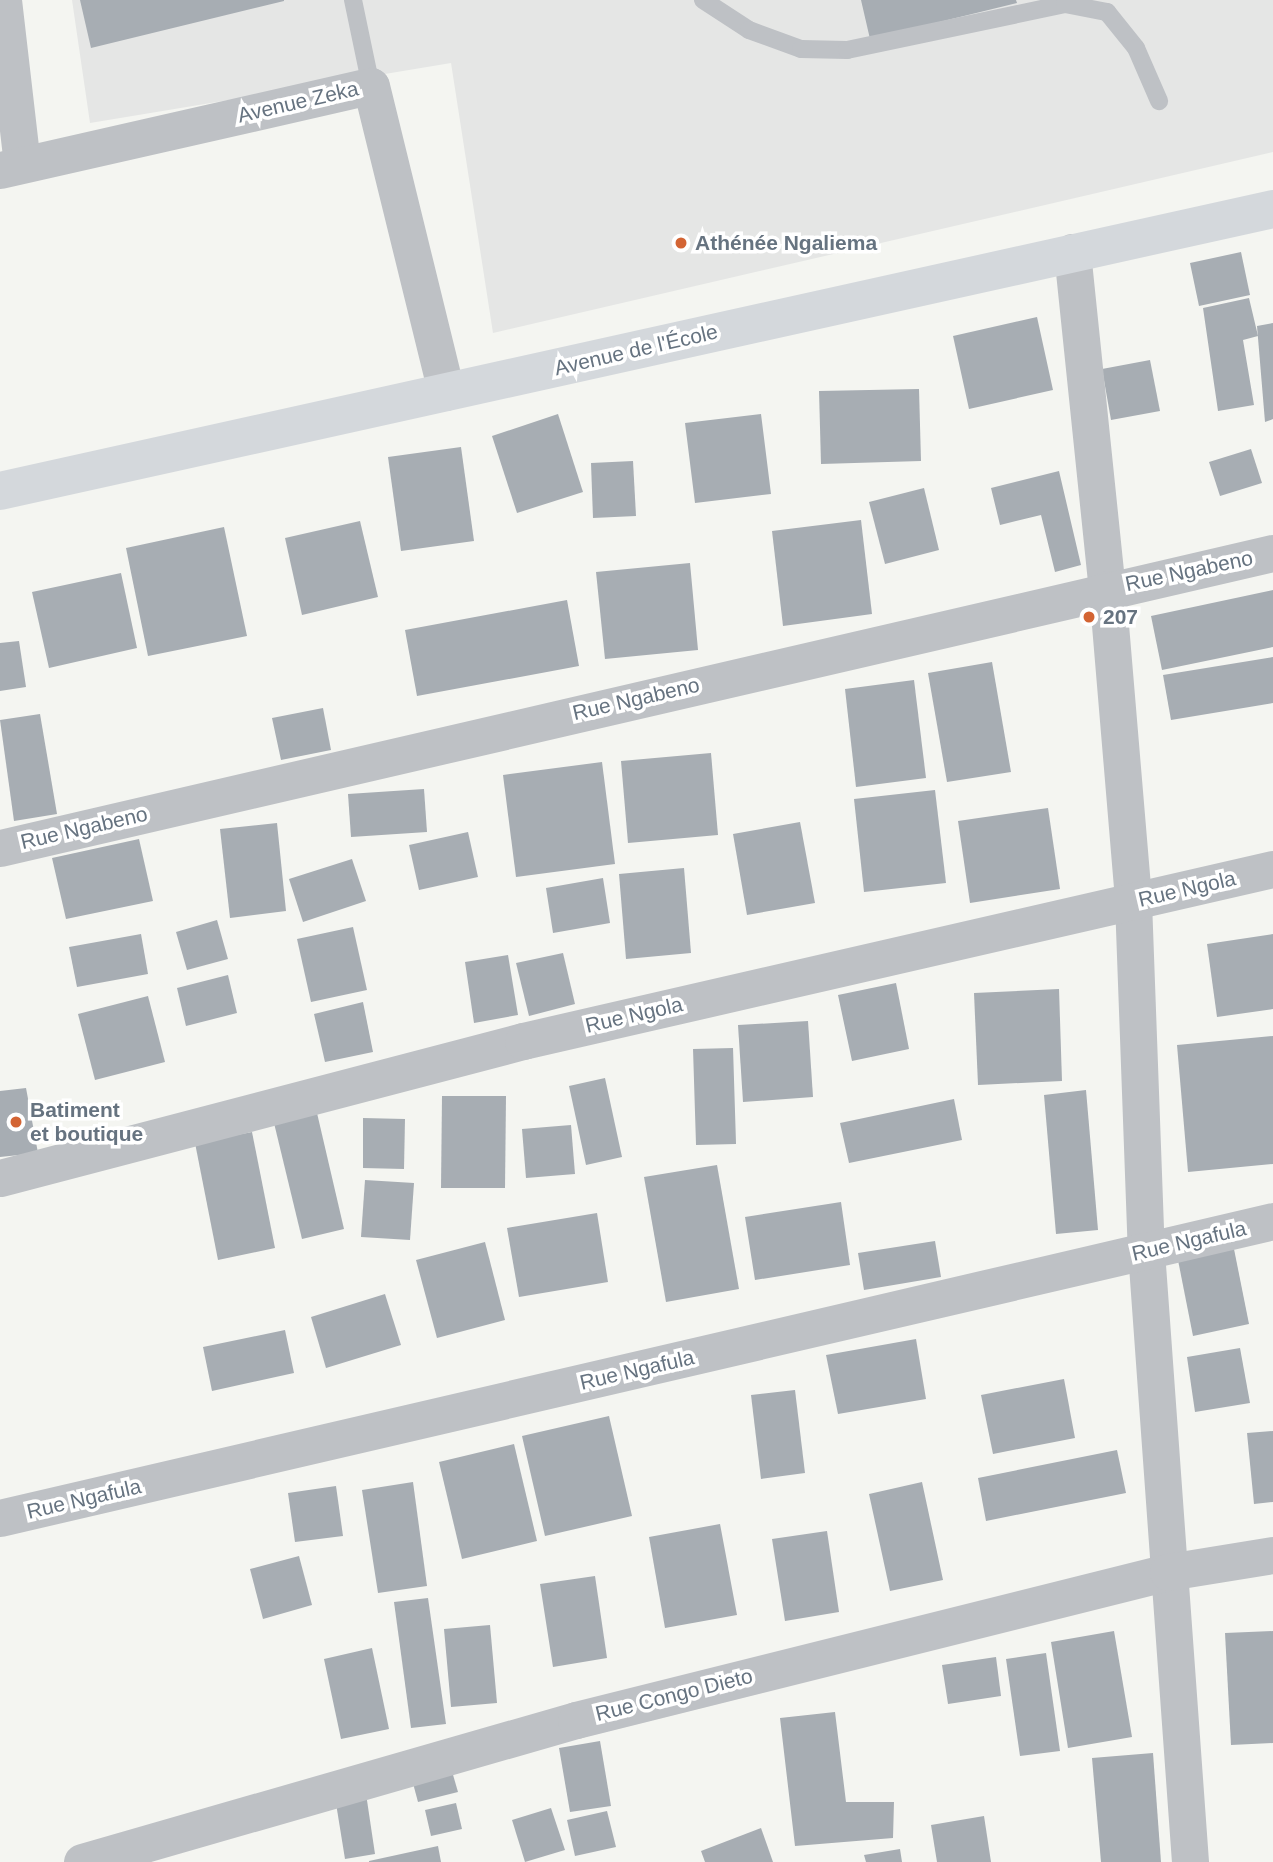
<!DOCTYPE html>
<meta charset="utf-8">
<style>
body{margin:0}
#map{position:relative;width:1273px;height:1862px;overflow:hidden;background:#f4f5f1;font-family:Helvetica,sans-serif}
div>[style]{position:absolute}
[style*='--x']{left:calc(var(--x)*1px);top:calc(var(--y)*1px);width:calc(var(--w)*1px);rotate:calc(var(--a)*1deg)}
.built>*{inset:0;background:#e5e6e5}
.building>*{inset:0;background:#a7adb3}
.lane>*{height:18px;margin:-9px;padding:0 9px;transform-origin:9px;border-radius:9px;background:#bec1c5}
.street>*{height:37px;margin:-18.5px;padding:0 18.5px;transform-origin:18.5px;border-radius:18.5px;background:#bec1c5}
.secondary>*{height:38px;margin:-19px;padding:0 19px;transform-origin:19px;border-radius:19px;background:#d4d8dc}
.dots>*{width:19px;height:19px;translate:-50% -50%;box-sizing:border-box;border:4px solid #fff;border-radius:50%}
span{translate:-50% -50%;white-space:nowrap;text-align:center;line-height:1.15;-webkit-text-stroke:7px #fff;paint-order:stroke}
.street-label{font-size:21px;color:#667380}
.poi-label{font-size:21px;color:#667380;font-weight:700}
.left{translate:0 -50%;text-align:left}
</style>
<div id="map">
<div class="built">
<div style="clip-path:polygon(72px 0,1273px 0,1273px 152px,493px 333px,451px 63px,90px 123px)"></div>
</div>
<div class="building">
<div style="clip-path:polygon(80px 0,284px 0,284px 1px,91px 48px)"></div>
<div style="clip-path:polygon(861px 0,1016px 0,1017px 3px,870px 39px)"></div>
<div style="clip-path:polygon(1241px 252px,1250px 295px,1199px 306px,1190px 263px)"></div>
<div style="clip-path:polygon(1249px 298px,1258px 336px,1243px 340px,1254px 405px,1218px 411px,1203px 308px)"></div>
<div style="clip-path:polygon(1037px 317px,1053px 390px,969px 409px,953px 336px)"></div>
<div style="clip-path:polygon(1273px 323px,1273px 419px,1265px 422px,1257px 326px)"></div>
<div style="clip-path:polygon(1150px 360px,1160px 411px,1111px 420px,1102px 369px)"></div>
<div style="clip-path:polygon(919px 389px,921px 461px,821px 464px,819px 391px)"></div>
<div style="clip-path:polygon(558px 414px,583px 492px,517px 513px,492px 436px)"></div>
<div style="clip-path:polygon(761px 414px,771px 494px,695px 503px,685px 423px)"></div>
<div style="clip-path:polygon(461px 447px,474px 541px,401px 551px,388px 457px)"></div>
<div style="clip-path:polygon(1251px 449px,1262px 483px,1220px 496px,1209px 462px)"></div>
<div style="clip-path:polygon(633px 461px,636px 516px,593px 518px,591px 463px)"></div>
<div style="clip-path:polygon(1059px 471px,1081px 565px,1055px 572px,1041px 515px,1000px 525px,991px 488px)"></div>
<div style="clip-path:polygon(924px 488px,939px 550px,885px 564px,869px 502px)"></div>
<div style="clip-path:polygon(861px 520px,872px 614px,783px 626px,772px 531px)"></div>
<div style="clip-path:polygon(360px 521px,378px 597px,302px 615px,285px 538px)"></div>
<div style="clip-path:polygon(224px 527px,247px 636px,148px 656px,126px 548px)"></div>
<div style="clip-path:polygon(690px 563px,698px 650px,605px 659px,596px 572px)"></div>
<div style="clip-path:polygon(121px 573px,137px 648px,49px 668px,32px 592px)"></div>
<div style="clip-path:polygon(1273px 590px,1273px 647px,1162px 670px,1151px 616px)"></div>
<div style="clip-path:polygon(567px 600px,579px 666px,417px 696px,405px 630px)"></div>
<div style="clip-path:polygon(19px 641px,26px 687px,0 691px,0 643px)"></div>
<div style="clip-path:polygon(1273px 657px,1273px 703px,1171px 720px,1163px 675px)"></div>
<div style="clip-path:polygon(992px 662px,1011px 772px,947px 782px,928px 673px)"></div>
<div style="clip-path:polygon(914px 680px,926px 778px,856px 787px,845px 689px)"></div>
<div style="clip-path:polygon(323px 708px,331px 750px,281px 760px,272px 718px)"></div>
<div style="clip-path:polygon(40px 714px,57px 814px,14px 821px,0 720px)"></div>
<div style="clip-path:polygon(711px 753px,718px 835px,628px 843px,621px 761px)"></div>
<div style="clip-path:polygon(602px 762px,615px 864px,516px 877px,503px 775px)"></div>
<div style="clip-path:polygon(424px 789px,427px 832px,351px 837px,348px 794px)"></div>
<div style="clip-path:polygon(935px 790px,946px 883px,864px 892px,854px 799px)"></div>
<div style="clip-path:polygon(1048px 808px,1060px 889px,970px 903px,958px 821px)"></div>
<div style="clip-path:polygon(800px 822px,815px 903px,747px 915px,733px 834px)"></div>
<div style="clip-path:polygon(277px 823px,286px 911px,230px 918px,220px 829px)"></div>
<div style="clip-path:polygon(468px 832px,478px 877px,419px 890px,409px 845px)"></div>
<div style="clip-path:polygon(139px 839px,153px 901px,66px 919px,52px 858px)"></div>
<div style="clip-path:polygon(352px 859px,366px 901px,303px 922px,289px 879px)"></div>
<div style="clip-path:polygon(684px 868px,691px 953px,626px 959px,619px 874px)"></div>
<div style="clip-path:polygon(603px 878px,610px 923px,553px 933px,546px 888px)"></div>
<div style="clip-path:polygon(217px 920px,228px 959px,187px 970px,176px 932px)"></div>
<div style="clip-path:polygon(353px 927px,367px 990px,311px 1002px,297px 939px)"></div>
<div style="clip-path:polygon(141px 934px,148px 974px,77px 987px,69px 947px)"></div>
<div style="clip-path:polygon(1273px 934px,1273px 1009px,1217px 1017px,1207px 944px)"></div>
<div style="clip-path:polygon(563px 953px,575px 1004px,529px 1016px,516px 963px)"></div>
<div style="clip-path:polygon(508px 955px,518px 1015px,474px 1023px,465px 962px)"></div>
<div style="clip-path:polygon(228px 975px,237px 1013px,186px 1026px,177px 988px)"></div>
<div style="clip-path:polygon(896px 983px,909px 1049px,852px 1061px,838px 995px)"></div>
<div style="clip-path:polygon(1059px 989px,1062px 1081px,978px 1085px,974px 993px)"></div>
<div style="clip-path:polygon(148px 996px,165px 1062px,95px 1080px,78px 1014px)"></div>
<div style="clip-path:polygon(363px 1002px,373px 1052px,325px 1062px,314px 1014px)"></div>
<div style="clip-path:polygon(808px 1021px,813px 1097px,743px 1102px,738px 1025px)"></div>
<div style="clip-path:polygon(1273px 1036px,1273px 1164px,1188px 1172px,1177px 1045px)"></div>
<div style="clip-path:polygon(733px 1048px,736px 1144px,696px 1145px,693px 1049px)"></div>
<div style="clip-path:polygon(605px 1078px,622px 1157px,586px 1165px,569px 1086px)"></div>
<div style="clip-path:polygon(26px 1088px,38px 1153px,0 1157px,0 1091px)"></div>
<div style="clip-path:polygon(1086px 1090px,1098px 1230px,1056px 1234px,1044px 1095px)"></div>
<div style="clip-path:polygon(442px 1096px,506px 1096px,505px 1188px,441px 1188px)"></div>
<div style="clip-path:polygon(954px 1099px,962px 1140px,849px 1163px,840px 1123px)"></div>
<div style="clip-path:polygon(317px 1113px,344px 1229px,302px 1239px,274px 1123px)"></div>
<div style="clip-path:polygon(363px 1118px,405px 1119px,404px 1169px,363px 1168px)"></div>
<div style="clip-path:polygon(571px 1125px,575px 1174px,526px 1178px,522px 1129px)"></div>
<div style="clip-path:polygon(252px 1132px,275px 1248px,218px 1260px,195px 1143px)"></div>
<div style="clip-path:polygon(717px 1165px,739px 1289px,666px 1302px,644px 1177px)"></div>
<div style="clip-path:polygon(365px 1180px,414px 1183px,410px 1240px,361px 1237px)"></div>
<div style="clip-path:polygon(841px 1202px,850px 1265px,755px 1280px,745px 1217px)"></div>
<div style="clip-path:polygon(597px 1213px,608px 1282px,519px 1297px,507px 1228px)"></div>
<div style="clip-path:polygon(935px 1241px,941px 1277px,864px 1290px,858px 1253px)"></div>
<div style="clip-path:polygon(485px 1242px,505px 1320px,437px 1338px,416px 1260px)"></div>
<div style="clip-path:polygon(1233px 1244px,1249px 1324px,1193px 1336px,1177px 1255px)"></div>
<div style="clip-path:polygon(385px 1294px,401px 1345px,326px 1368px,311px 1317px)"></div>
<div style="clip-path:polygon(285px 1330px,294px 1373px,212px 1391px,203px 1347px)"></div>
<div style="clip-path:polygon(916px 1339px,926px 1399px,838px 1414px,826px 1355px)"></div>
<div style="clip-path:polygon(1240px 1348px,1250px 1403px,1195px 1412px,1187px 1357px)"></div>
<div style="clip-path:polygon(1064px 1379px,1075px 1438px,993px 1454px,981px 1395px)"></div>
<div style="clip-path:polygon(795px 1390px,805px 1473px,761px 1479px,751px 1395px)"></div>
<div style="clip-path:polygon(609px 1416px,632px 1516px,545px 1536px,522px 1436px)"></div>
<div style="clip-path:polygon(1273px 1431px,1273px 1502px,1254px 1504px,1247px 1433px)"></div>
<div style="clip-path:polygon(514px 1444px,537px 1541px,462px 1559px,439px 1462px)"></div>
<div style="clip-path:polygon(1117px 1450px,1126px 1493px,986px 1521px,978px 1478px)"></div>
<div style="clip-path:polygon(413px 1482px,427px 1586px,378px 1593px,362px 1490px)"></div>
<div style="clip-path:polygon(922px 1482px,943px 1580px,890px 1591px,869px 1494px)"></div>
<div style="clip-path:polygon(336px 1486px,343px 1536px,295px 1542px,288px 1493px)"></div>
<div style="clip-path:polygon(720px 1524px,737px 1615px,665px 1628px,649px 1537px)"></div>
<div style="clip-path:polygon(827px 1531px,839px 1612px,785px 1621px,772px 1539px)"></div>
<div style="clip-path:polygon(299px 1556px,312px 1605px,263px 1619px,250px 1569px)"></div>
<div style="clip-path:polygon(595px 1576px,607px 1658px,553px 1667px,540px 1584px)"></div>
<div style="clip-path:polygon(428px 1598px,446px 1724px,411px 1728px,394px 1602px)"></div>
<div style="clip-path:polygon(490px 1625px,497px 1703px,451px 1707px,444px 1629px)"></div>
<div style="clip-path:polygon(1114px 1631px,1132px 1737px,1068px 1748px,1051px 1642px)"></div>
<div style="clip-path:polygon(1273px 1631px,1273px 1743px,1231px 1745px,1225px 1633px)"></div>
<div style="clip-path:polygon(372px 1648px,389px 1729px,341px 1739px,324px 1659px)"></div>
<div style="clip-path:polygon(1046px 1653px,1060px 1751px,1020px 1756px,1006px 1659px)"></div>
<div style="clip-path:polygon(996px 1657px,1001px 1696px,948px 1704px,942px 1665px)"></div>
<div style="clip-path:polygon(835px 1712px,846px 1802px,894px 1802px,893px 1838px,795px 1846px,780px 1718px)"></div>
<div style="clip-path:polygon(600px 1741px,611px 1806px,570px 1812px,559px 1748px)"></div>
<div style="clip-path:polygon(1153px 1753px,1161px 1862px,1101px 1862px,1092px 1758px)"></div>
<div style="clip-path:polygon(449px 1761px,458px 1792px,418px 1802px,410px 1772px)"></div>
<div style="clip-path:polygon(365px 1787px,375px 1854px,345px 1859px,334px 1791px)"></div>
<div style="clip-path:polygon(456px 1803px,462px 1829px,431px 1836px,425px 1810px)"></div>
<div style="clip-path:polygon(551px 1808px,565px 1850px,525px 1862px,512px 1820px)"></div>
<div style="clip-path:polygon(607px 1811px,616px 1847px,575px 1856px,567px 1820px)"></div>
<div style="clip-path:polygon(984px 1816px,991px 1862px,937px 1862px,931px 1825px)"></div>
<div style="clip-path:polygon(761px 1828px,773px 1862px,705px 1862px,701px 1851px)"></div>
<div style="clip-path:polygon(438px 1846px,441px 1862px,369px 1862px,369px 1861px)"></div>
<div style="clip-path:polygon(900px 1849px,902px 1862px,866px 1862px,864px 1855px)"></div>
</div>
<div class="lane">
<div style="--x:353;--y:0;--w:88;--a:78.2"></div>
<div style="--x:703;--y:0;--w:55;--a:33.1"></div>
<div style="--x:749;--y:30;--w:55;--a:20.1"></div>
<div style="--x:801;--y:49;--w:46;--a:1.2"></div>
<div style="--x:847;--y:50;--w:223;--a:-11.9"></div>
<div style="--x:1065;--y:4;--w:43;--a:10.8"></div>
<div style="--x:1107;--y:12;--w:46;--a:51.1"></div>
<div style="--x:1136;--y:48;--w:58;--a:66.5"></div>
</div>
<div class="street">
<div style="--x:3;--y:0;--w:165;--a:83.4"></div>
<div style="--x:0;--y:170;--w:380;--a:-12.8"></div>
<div style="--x:371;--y:86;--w:315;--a:76.2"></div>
<div style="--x:1072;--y:252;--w:339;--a:84.1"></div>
<div style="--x:1107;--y:589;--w:313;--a:85.2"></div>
<div style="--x:1133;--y:901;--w:350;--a:87.9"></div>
<div style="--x:1146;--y:1251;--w:613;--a:85.88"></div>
<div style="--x:0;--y:848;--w:1307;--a:-13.05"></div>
<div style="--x:0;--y:1178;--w:541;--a:-14.68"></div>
<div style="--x:523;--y:1041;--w:769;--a:-12.92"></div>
<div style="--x:0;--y:1518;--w:1307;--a:-13.13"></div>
<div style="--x:82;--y:1862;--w:514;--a:-16.04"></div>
<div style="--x:576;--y:1720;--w:610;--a:-14.04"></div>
<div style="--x:1168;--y:1572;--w:106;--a:-9.2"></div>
</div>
<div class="secondary">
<div style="--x:0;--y:491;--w:1304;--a:-12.49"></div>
</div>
<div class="dots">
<div style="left:681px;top:243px;background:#d36433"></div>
<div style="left:1089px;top:617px;background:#d36433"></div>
<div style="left:16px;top:1122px;background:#d36433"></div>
</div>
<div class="street-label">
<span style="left:298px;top:102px;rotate:-13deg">Avenue Zeka</span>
<span style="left:636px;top:350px;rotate:-13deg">Avenue de l'École</span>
<span style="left:1189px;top:571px;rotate:-12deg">Rue Ngabeno</span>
<span style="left:636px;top:699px;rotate:-13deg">Rue Ngabeno</span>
<span style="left:84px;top:828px;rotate:-13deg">Rue Ngabeno</span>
<span style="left:1187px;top:889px;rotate:-13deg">Rue Ngola</span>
<span style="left:634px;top:1015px;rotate:-13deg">Rue Ngola</span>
<span style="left:1189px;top:1241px;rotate:-13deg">Rue Ngafula</span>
<span style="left:637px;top:1370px;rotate:-13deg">Rue Ngafula</span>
<span style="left:84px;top:1499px;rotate:-13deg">Rue Ngafula</span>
<span style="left:674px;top:1695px;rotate:-14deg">Rue Congo Dieto</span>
</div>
<div class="poi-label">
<span class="left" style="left:695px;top:243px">Athénée Ngaliema</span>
<span class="left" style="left:1103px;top:617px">207</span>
<span class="left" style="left:30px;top:1122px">Batiment<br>et boutique</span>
</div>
</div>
